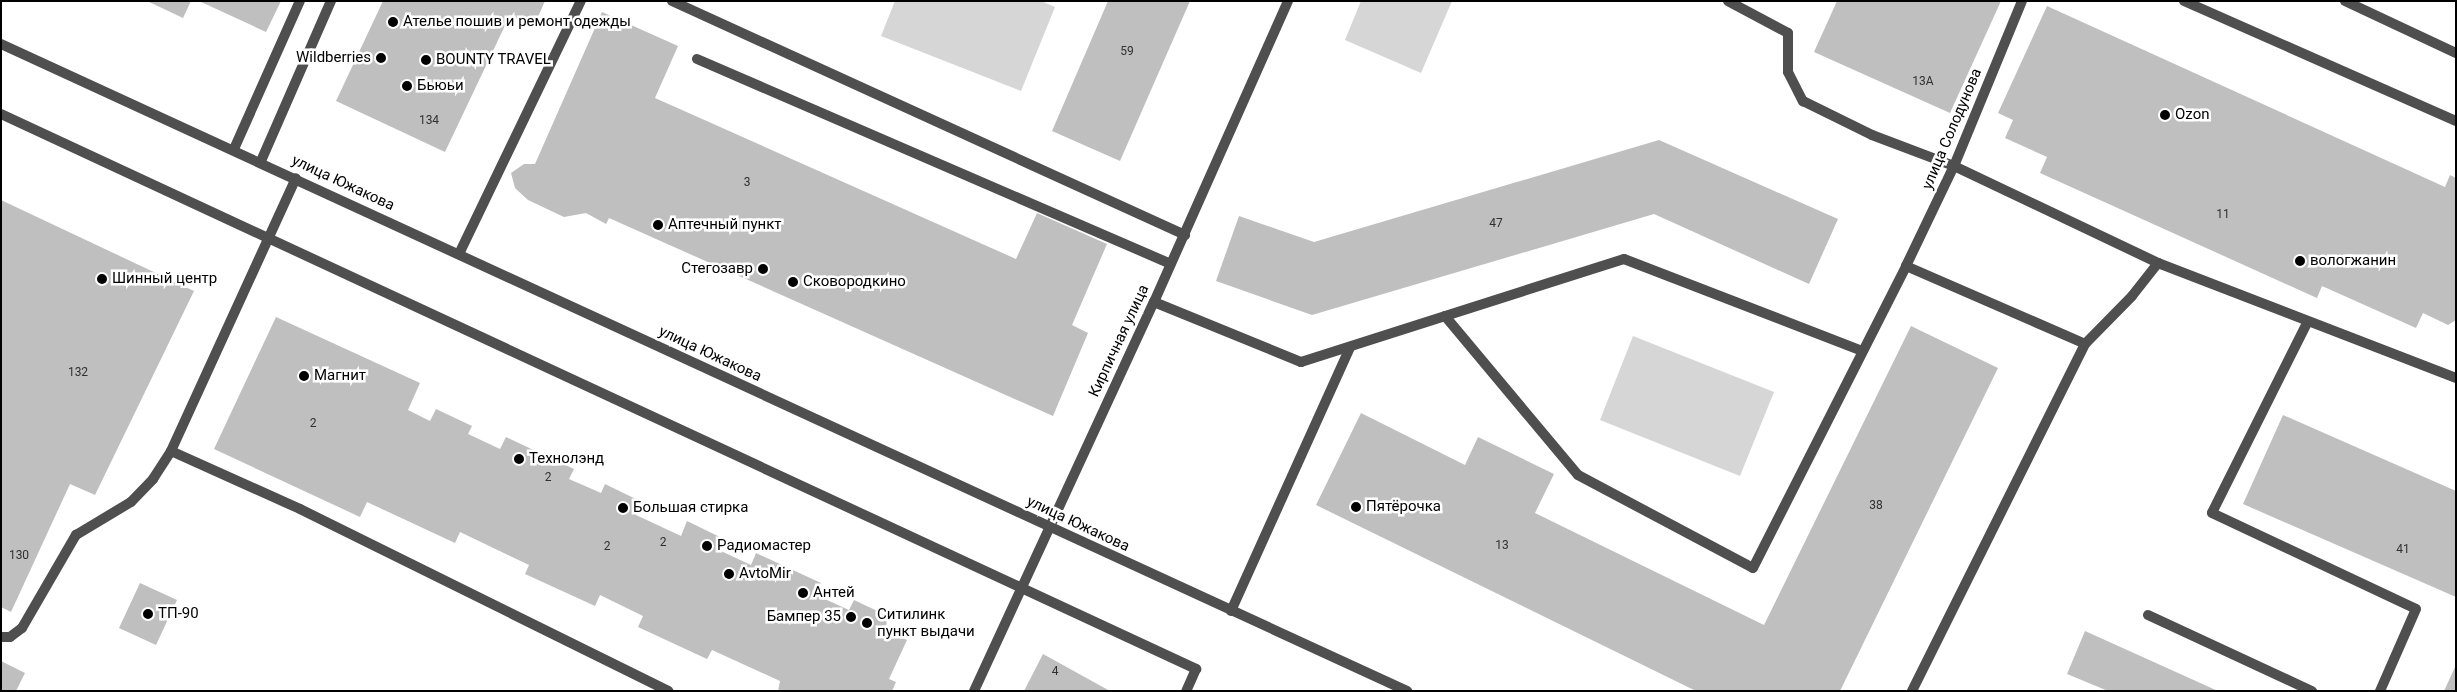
<!DOCTYPE html>
<meta charset="utf-8">
<style>
body{margin:0}
#map{position:relative;width:2457px;height:692px;overflow:hidden;background:#fff;font-family:Roboto,sans-serif}
div>[style]{position:absolute}
[style*='--x']{left:calc(var(--x)*1px);top:calc(var(--y)*1px);width:calc(var(--w)*1px);rotate:calc(var(--a)*1deg)}
.green>*{inset:0;background:#d6d6d6}
.building>*{inset:0;background:#bfbfbf}
.service>*{height:10px;margin:-5px;padding:0 5px;transform-origin:5px;border-radius:5px;background:#4f4f4f}
.pedestrian>*{height:10px;margin:-5px;padding:0 5px;transform-origin:5px;border-radius:5px;background:#4f4f4f}
.minor>*{height:10px;margin:-5px;padding:0 5px;transform-origin:5px;border-radius:5px;background:#4f4f4f}
.tertiary>*{height:10px;margin:-5px;padding:0 5px;transform-origin:5px;border-radius:5px;background:#4f4f4f}
.dots>*{width:14px;height:14px;translate:-50% -50%;box-sizing:border-box;border:2px solid #fff;border-radius:50%}
span{translate:-50% -50%;white-space:nowrap;text-align:center;line-height:1.15;-webkit-text-stroke:5px #fff;paint-order:stroke}
.number-label{font-size:12px;color:#303030}
.number-label span{-webkit-text-stroke-width:0}
.poi-label{font-size:15px;color:#000}
.left{translate:0 -50%;text-align:left}
.right{translate:-100% -50%;text-align:right}
.street-label{font-size:15px;color:#000}
.frame{position:absolute;inset:0;border:2px solid #000;pointer-events:none}
</style>
<div id="map">
<div class="green">
<div style="clip-path:polygon(895px 1px,1041px 1px,1055px 7px,1021px 91px,881px 36px)"></div>
<div style="clip-path:polygon(1361px 1px,1452px 1px,1421px 73px,1345px 40px)"></div>
<div style="clip-path:polygon(1633px 336px,1774px 392px,1740px 476px,1600px 420px)"></div>
</div>
<div class="building">
<div style="clip-path:polygon(147px 1px,191px 1px,183px 18px)"></div>
<div style="clip-path:polygon(199px 1px,281px 1px,266px 32px)"></div>
<div style="clip-path:polygon(383px 1px,545px 1px,534px 26px,510px 15px,445px 152px,336px 101px)"></div>
<div style="clip-path:polygon(1108px 1px,1190px 1px,1120px 161px,1052px 131px)"></div>
<div style="clip-path:polygon(1837px 1px,2001px 1px,1950px 113px,1814px 52px)"></div>
<div style="clip-path:polygon(2047px 6px,2445px 187px,2450px 175px,2456px 178px,2456px 320px,2448px 325px,2423px 313px,2416px 328px,2322px 286px,2317px 298px,2040px 173px,2047px 157px,2005px 138px,2013px 120px,1998px 113px)"></div>
<div style="clip-path:polygon(602px 12px,678px 46px,655px 98px,1016px 259px,1037px 213px,1107px 244px,1072px 325px,1088px 333px,1053px 416px,609px 218px,606px 224px,586px 213px,564px 217px,528px 200px,515px 188px,511px 173px,524px 164px,535px 164px)"></div>
<div style="clip-path:polygon(1659px 140px,1838px 219px,1809px 284px,1654px 214px,1312px 315px,1216px 281px,1239px 216px,1314px 242px)"></div>
<div style="clip-path:polygon(1px 200px,194px 291px,95px 495px,70px 484px,11px 612px,1px 607px)"></div>
<div style="clip-path:polygon(276px 317px,420px 383px,408px 410px,430px 421px,436px 409px,472px 426px,468px 434px,500px 449px,506px 437px,574px 469px,569px 479px,601px 493px,605px 484px,642px 502px,636px 515px,681px 536px,687px 521px,726px 540px,721px 551px,751px 565px,756px 553px,821px 583px,816px 595px,849px 610px,854px 600px,890px 617px,884px 629px,907px 640px,889px 679px,896px 682px,892px 691px,778px 691px,780px 681px,712px 650px,707px 659px,638px 627px,643px 616px,600px 595px,595px 606px,525px 574px,529px 565px,460px 532px,455px 543px,367px 502px,360px 517px,214px 449px)"></div>
<div style="clip-path:polygon(1911px 326px,1998px 368px,1840px 691px,1696px 691px,1316px 505px,1361px 413px,1465px 465px,1478px 437px,1554px 474px,1535px 513px,1764px 625px)"></div>
<div style="clip-path:polygon(2283px 415px,2456px 491px,2456px 597px,2243px 504px)"></div>
<div style="clip-path:polygon(140px 583px,177px 600px,156px 645px,119px 628px)"></div>
<div style="clip-path:polygon(2085px 631px,2218px 691px,2108px 691px,2067px 674px)"></div>
<div style="clip-path:polygon(1043px 654px,1110px 691px,1024px 691px)"></div>
<div style="clip-path:polygon(1px 661px,25px 673px,16px 691px,1px 691px)"></div>
<div style="clip-path:polygon(2456px 665px,2456px 691px,2444px 691px)"></div>
</div>
<div class="service">
<div style="--x:672;--y:1;--w:564;--a:24.52"></div>
<div style="--x:1728;--y:1;--w:68;--a:28.1"></div>
<div style="--x:1788;--y:33;--w:39;--a:90"></div>
<div style="--x:1788;--y:72;--w:33;--a:63"></div>
<div style="--x:1803;--y:101;--w:77;--a:26.2"></div>
<div style="--x:1872;--y:135;--w:88;--a:20.7"></div>
<div style="--x:1954;--y:166;--w:226;--a:25.4"></div>
<div style="--x:2158;--y:263;--w:319;--a:21.1"></div>
<div style="--x:2184;--y:1;--w:297;--a:23.8"></div>
<div style="--x:697;--y:59;--w:516;--a:23.39"></div>
<div style="--x:1;--y:114;--w:1318;--a:24.91"></div>
<div style="--x:1196;--y:669;--w:24;--a:114"></div>
<div style="--x:234;--y:149;--w:162;--a:-66"></div>
<div style="--x:261;--y:161;--w:175;--a:-66.4"></div>
<div style="--x:459;--y:254;--w:281;--a:-64.3"></div>
<div style="--x:1154;--y:302;--w:159;--a:22.2"></div>
<div style="--x:1301;--y:362;--w:339;--a:-17.7"></div>
<div style="--x:1624;--y:259;--w:255;--a:21.1"></div>
<div style="--x:1445;--y:316;--w:207;--a:50.1"></div>
<div style="--x:1578;--y:475;--w:198;--a:28"></div>
<div style="--x:1753;--y:568;--w:339;--a:-63.1"></div>
<div style="--x:1906;--y:266;--w:195;--a:23.5"></div>
<div style="--x:2085;--y:344;--w:67;--a:-45.6"></div>
<div style="--x:2132;--y:296;--w:42;--a:-51.8"></div>
<div style="--x:2307;--y:323;--w:212;--a:116.6"></div>
<div style="--x:2212;--y:513;--w:225;--a:25.2"></div>
<div style="--x:2416;--y:609;--w:90;--a:113.7"></div>
<div style="--x:171;--y:451;--w:141;--a:24.2"></div>
<div style="--x:300;--y:509;--w:411;--a:26.3"></div>
<div style="--x:1231;--y:611;--w:290;--a:-65.7"></div>
<div style="--x:2148;--y:615;--w:181;--a:24.9"></div>
<div style="--x:1;--y:637;--w:9;--a:0"></div>
<div style="--x:10;--y:637;--w:15;--a:-37"></div>
<div style="--x:22;--y:628;--w:108;--a:-59.9"></div>
<div style="--x:76;--y:535;--w:64;--a:-31"></div>
<div style="--x:131;--y:502;--w:32;--a:-46"></div>
<div style="--x:153;--y:479;--w:33;--a:-57"></div>
<div style="--x:171;--y:451;--w:300;--a:-65.4"></div>
<div style="--x:1912;--y:691;--w:388;--a:-63.5"></div>
</div>
<div class="pedestrian">
<div style="--x:2345;--y:1;--w:123;--a:25.1"></div>
</div>
<div class="minor">
<div style="--x:1906;--y:266;--w:111;--a:-64.4"></div>
<div style="--x:1954;--y:166;--w:178;--a:-67.6"></div>
<div style="--x:974;--y:691;--w:429;--a:-65.2"></div>
<div style="--x:1154;--y:302;--w:329;--a:-66"></div>
</div>
<div class="tertiary">
<div style="--x:1;--y:44;--w:1548;--a:24.71"></div>
</div>
<div class="dots">
<div style="left:393px;top:22px;background:#000"></div>
<div style="left:381px;top:58px;background:#000"></div>
<div style="left:426px;top:60px;background:#000"></div>
<div style="left:407px;top:86px;background:#000"></div>
<div style="left:2165px;top:115px;background:#000"></div>
<div style="left:658px;top:225px;background:#000"></div>
<div style="left:2300px;top:261px;background:#000"></div>
<div style="left:763px;top:269px;background:#000"></div>
<div style="left:102px;top:279px;background:#000"></div>
<div style="left:793px;top:282px;background:#000"></div>
<div style="left:304px;top:376px;background:#000"></div>
<div style="left:519px;top:459px;background:#000"></div>
<div style="left:1356px;top:507px;background:#000"></div>
<div style="left:623px;top:508px;background:#000"></div>
<div style="left:707px;top:546px;background:#000"></div>
<div style="left:729px;top:574px;background:#000"></div>
<div style="left:803px;top:593px;background:#000"></div>
<div style="left:148px;top:614px;background:#000"></div>
<div style="left:851px;top:617px;background:#000"></div>
<div style="left:867px;top:623px;background:#000"></div>
</div>
<div class="number-label">
<span style="left:1127px;top:52px">59</span>
<span style="left:1923px;top:82px">13А</span>
<span style="left:429px;top:121px">134</span>
<span style="left:747px;top:183px">3</span>
<span style="left:2223px;top:215px">11</span>
<span style="left:1496px;top:224px">47</span>
<span style="left:78px;top:373px">132</span>
<span style="left:313px;top:424px">2</span>
<span style="left:548px;top:478px">2</span>
<span style="left:1876px;top:506px">38</span>
<span style="left:663px;top:543px">2</span>
<span style="left:1502px;top:546px">13</span>
<span style="left:607px;top:547px">2</span>
<span style="left:2403px;top:550px">41</span>
<span style="left:19px;top:556px">130</span>
<span style="left:1055px;top:672px">4</span>
</div>
<div class="poi-label">
<span class="left" style="left:403px;top:22px">Ателье пошив и ремонт одежды</span>
<span class="right" style="left:371px;top:58px">Wildberries</span>
<span class="left" style="left:436px;top:60px">BOUNTY TRAVEL</span>
<span class="left" style="left:417px;top:86px">Бьюьи</span>
<span class="left" style="left:2175px;top:115px">Ozon</span>
<span class="left" style="left:668px;top:225px">Аптечный пункт</span>
<span class="left" style="left:2310px;top:261px">вологжанин</span>
<span class="right" style="left:753px;top:269px">Стегозавр</span>
<span class="left" style="left:112px;top:279px">Шинный центр</span>
<span class="left" style="left:803px;top:282px">Сковородкино</span>
<span class="left" style="left:314px;top:376px">Магнит</span>
<span class="left" style="left:529px;top:459px">Технолэнд</span>
<span class="left" style="left:1366px;top:507px">Пятёрочка</span>
<span class="left" style="left:633px;top:508px">Большая стирка</span>
<span class="left" style="left:717px;top:546px">Радиомастер</span>
<span class="left" style="left:739px;top:574px">AvtoMir</span>
<span class="left" style="left:813px;top:593px">Антей</span>
<span class="left" style="left:158px;top:614px">ТП-90</span>
<span class="left" style="left:877px;top:623px">Ситилинк<br>пункт выдачи</span>
<span class="right" style="left:841px;top:617px">Бампер 35</span>
</div>
<div class="street-label">
<span style="left:1952px;top:129px;rotate:-67deg">улица Солодунова</span>
<span style="left:343px;top:183px;rotate:25deg">улица Южакова</span>
<span style="left:1119px;top:341px;rotate:-65deg">Кирпичная улица</span>
<span style="left:710px;top:354px;rotate:25deg">улица Южакова</span>
<span style="left:1078px;top:524px;rotate:25deg">улица Южакова</span>
</div>
<div class="frame"></div>
</div>
